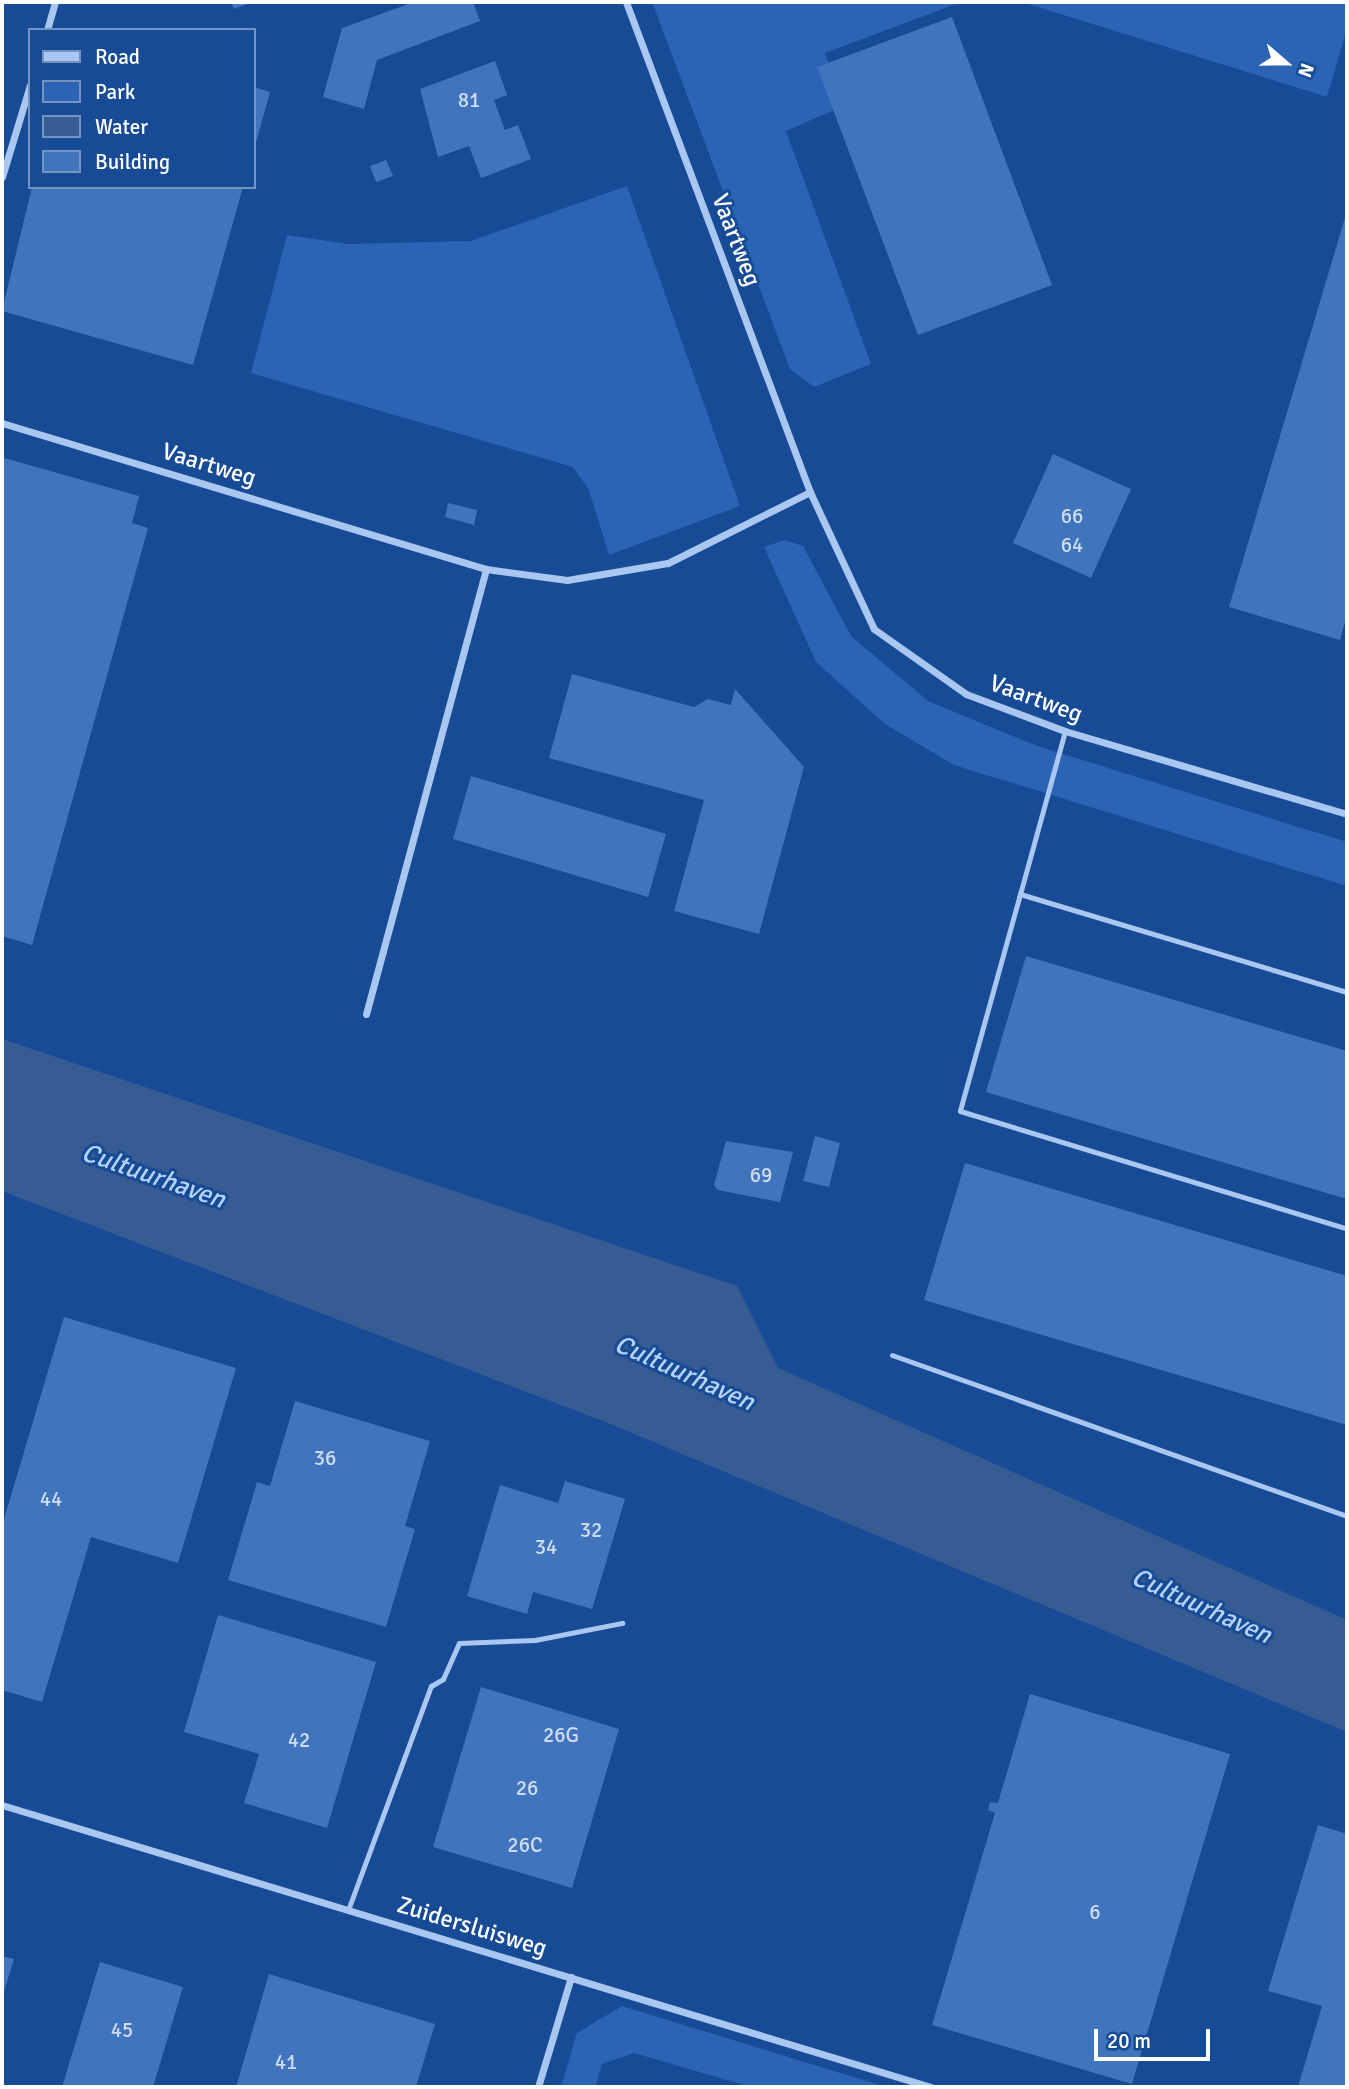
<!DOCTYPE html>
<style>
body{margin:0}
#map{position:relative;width:1349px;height:2089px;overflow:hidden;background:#174b95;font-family:Signika,sans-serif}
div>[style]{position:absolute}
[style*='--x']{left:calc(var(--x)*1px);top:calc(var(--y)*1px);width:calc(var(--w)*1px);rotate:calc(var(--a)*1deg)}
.green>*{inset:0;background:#2b64b4}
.water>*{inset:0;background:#375c93}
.building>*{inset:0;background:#4074bd}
.service>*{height:5px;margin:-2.5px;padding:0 2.5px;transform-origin:2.5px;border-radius:2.5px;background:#a9c7f1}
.minor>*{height:7px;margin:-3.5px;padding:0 3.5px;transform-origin:3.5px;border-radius:3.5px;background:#a9c7f1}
span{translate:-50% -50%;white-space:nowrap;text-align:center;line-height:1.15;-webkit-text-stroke:6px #174b95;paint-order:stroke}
.number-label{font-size:21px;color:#cfdcee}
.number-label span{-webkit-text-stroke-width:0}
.street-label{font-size:24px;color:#fff}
.water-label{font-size:26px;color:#b5d2f8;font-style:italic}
.frame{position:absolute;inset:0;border:4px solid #fff;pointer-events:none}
.legend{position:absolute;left:28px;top:28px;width:228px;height:161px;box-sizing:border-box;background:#174b95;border:2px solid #7493bf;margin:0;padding:9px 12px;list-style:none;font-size:21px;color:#fff}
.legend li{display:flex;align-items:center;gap:14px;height:35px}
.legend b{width:35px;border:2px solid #7493bf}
.north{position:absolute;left:1251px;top:28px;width:70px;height:70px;-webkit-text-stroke:5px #174b95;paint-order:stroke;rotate:110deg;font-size:19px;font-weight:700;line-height:28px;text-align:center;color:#fff}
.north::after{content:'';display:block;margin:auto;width:24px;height:32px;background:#fff;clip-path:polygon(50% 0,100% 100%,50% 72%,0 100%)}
.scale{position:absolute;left:1094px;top:2029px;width:116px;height:32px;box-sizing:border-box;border:4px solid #fff;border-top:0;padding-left:9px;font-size:21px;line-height:24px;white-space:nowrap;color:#fff;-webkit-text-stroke:5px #174b95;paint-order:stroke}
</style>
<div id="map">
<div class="green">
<div style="clip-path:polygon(652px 2px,961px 2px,825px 53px,843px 106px,786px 131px,871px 364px,814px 387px,790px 369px)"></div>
<div style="clip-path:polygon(1022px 2px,1347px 2px,1347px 29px,1327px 97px)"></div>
<div style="clip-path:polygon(627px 186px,740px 506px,609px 555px,589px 490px,573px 467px,251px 373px,287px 235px,348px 244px,471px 241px)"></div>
<div style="clip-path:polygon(785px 540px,803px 546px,851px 636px,928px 701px,1037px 746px,1347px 842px,1347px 886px,954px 765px,885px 724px,816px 662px,764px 547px)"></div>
<div style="clip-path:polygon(622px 2006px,886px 2087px,751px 2087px,634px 2053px,602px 2064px,595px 2087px,561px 2087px,577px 2033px)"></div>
</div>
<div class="water">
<div style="clip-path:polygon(2px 1039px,737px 1286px,778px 1368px,1347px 1620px,1347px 1732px,613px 1425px,2px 1191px)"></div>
</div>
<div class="building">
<div style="clip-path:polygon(231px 2px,252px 2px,234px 9px)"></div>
<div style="clip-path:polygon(414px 2px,473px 2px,480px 21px,377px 60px,364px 109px,323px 97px,342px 28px)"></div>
<div style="clip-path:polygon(952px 17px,1052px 285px,918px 335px,817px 67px)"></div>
<div style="clip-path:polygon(495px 61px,507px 95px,494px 100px,505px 130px,518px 125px,531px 159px,481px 178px,469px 146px,438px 157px,420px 89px)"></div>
<div style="clip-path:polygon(254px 87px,270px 92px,255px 146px,254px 146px)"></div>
<div style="clip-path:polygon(386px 160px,393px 176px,376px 182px,370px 166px)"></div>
<div style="clip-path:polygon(32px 187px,243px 187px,193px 365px,2px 311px)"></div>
<div style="clip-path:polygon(1347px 211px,1347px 614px,1340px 640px,1229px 607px)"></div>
<div style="clip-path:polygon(1053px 454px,1131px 489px,1091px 578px,1013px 543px)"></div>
<div style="clip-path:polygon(4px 458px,139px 496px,132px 523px,148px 528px,32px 945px,2px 936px)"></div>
<div style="clip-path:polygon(448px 503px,477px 510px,474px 525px,445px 517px)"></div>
<div style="clip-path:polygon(572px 674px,694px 707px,708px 699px,731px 705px,735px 689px,804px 767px,759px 934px,674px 911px,704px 800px,549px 758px)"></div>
<div style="clip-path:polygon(471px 776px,666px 834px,648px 897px,453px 839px)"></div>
<div style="clip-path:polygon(1026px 956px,1347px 1051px,1347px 1199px,986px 1092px)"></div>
<div style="clip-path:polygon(815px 1136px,840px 1143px,829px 1187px,803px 1181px)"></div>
<div style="clip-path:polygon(726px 1141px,793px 1152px,780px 1202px,718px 1190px,714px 1185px)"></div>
<div style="clip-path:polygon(965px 1163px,1347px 1276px,1347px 1425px,924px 1300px)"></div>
<div style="clip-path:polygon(64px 1317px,236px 1368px,178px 1563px,91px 1537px,42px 1702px,2px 1690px,2px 1526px)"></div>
<div style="clip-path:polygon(295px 1401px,430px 1441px,405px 1526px,415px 1529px,386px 1627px,228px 1580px,257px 1482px,270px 1486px)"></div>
<div style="clip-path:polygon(565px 1481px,625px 1499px,592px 1609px,533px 1592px,527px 1614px,467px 1596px,500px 1485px,558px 1503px)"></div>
<div style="clip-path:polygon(218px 1615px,376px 1662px,327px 1828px,244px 1803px,259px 1754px,184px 1732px)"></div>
<div style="clip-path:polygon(481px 1687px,619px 1729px,572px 1888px,433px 1847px)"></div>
<div style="clip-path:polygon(1030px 1694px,1230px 1754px,1132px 2084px,932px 2025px,995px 1813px,988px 1810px,990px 1802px,998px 1803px)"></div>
<div style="clip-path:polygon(1318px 1825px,1347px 1834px,1347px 2087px,1298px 2087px,1322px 2006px,1268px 1991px)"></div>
<div style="clip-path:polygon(2px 1956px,14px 1959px,2px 1998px)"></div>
<div style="clip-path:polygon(100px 1962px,183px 1987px,153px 2087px,62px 2087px)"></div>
<div style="clip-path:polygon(269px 1974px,435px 2024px,416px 2087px,236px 2087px)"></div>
</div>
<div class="service">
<div style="--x:1065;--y:731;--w:169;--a:105.4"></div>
<div style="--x:1020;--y:894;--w:341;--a:16.7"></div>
<div style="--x:1020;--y:894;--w:225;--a:105.5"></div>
<div style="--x:960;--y:1111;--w:401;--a:16.9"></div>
<div style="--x:892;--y:1355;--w:483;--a:19.5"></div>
<div style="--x:348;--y:1910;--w:239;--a:-69.7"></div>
<div style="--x:431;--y:1686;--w:14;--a:-30"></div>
<div style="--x:443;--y:1679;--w:39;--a:-66"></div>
<div style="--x:459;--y:1643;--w:76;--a:-2.3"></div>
<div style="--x:535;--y:1640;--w:89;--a:-11.1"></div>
</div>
<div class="minor">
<div style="--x:626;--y:2;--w:523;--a:69.42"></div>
<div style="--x:810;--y:492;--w:151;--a:65"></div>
<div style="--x:874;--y:629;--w:113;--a:35.2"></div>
<div style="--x:966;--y:694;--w:106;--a:20.5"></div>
<div style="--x:1065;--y:731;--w:294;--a:16.4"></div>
<div style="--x:47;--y:30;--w:29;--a:-74"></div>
<div style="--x:2;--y:177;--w:96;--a:-73.1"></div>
<div style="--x:2;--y:423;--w:506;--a:16.79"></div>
<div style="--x:486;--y:569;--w:82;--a:7.7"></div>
<div style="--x:567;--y:580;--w:102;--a:-9.6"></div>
<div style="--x:668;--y:563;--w:159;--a:-26.6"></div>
<div style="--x:366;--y:1014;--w:461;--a:-74.9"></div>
<div style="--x:2;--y:1805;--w:971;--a:16.89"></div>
<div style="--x:538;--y:2087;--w:115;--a:-73.3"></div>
</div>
<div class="number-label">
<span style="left:469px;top:100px">81</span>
<span style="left:1072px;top:516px">66</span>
<span style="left:1072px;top:545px">64</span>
<span style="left:761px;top:1175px">69</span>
<span style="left:325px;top:1458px">36</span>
<span style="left:51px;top:1499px">44</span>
<span style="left:591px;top:1530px">32</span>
<span style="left:546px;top:1547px">34</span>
<span style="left:561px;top:1735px">26G</span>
<span style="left:299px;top:1740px">42</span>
<span style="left:527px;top:1788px">26</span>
<span style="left:525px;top:1845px">26C</span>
<span style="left:1095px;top:1912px">6</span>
<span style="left:122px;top:2030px">45</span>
<span style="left:286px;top:2062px">41</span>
</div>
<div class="street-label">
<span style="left:736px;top:240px;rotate:69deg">Vaartweg</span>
<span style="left:209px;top:465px;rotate:17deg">Vaartweg</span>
<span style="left:1036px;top:699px;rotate:20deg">Vaartweg</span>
<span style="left:472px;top:1927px;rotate:17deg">Zuidersluisweg</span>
</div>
<div class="water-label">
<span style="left:153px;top:1177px;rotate:19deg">Cultuurhaven</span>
<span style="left:684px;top:1374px;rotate:24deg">Cultuurhaven</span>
<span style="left:1201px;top:1607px;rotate:24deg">Cultuurhaven</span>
</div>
<div class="frame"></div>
<ul class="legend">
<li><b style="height:9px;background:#a9c7f1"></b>Road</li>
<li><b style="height:19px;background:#2b64b4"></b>Park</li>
<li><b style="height:19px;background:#375c93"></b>Water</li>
<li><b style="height:19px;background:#4074bd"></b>Building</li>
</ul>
<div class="north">N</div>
<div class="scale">20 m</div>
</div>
